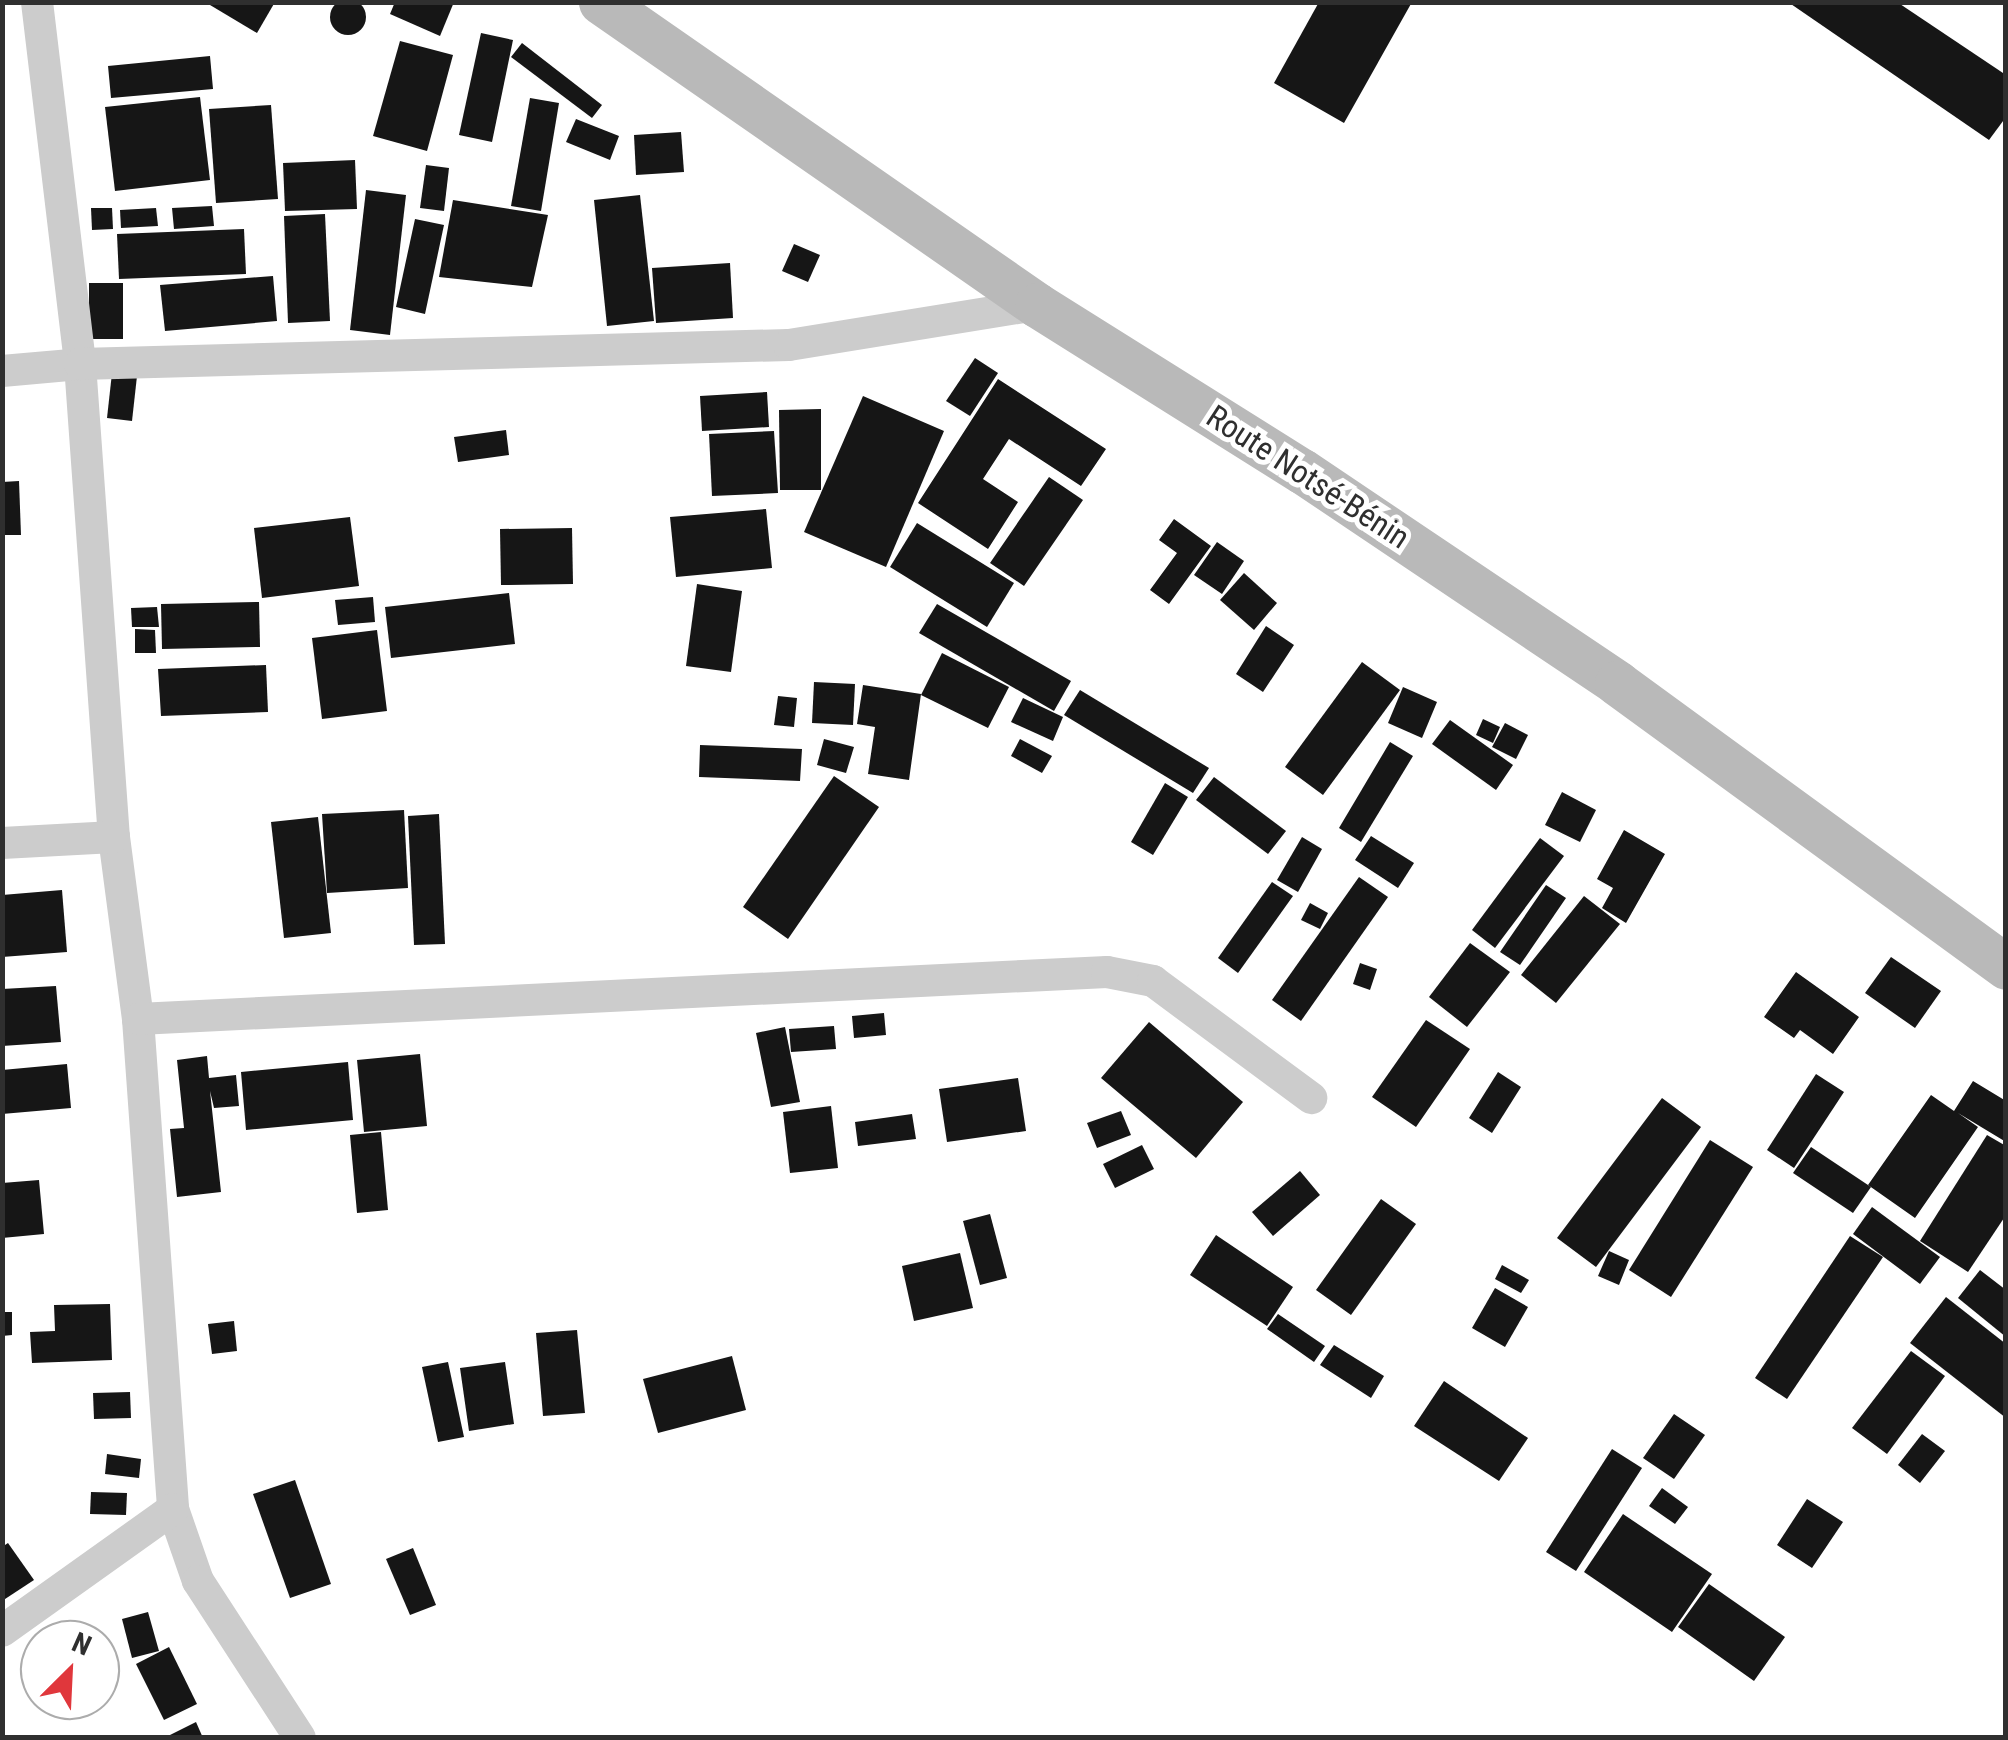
<!DOCTYPE html>
<meta charset="utf-8">
<style>
body{margin:0}
#map{position:relative;width:2008px;height:1740px;overflow:hidden;background:#fff;font-family:"Roboto Condensed",sans-serif}
div>[style]{position:absolute}
[style*='--x']{left:calc(var(--x)*1px);top:calc(var(--y)*1px);width:calc(var(--w)*1px);rotate:calc(var(--a)*1deg)}
.building>*{inset:0;background:#161616}
.round{border-radius:50%}
.street>*{height:32px;margin:-16px;padding:0 16px;transform-origin:16px;border-radius:16px;background:#ccc}
.secondary>*{height:45px;margin:-22.5px;padding:0 22.5px;transform-origin:22.5px;border-radius:22.5px;background:#b9b9b9}
span{translate:-50% -50%;white-space:nowrap;text-align:center;line-height:1.15;-webkit-text-stroke:10px #fff;paint-order:stroke}
.street-label{font-size:32px;color:#2f2f2f}
.frame{position:absolute;inset:0;border:5px solid #2f2f2f;pointer-events:none}
.north{position:absolute;left:20px;top:1620px;width:100px;height:100px;box-sizing:border-box;background:#fff;border:2px solid #acacac;border-radius:50%;rotate:24deg;font-size:28px;font-weight:700;line-height:40px;text-align:center;color:#2f2f2f}
.north::after{content:'';display:block;margin:auto;width:35px;height:45px;background:#e0373c;clip-path:polygon(50% 0,100% 100%,50% 72%,0 100%)}
</style>
<div id="map">
<div class="building">
<div class="round" style="left:330px;top:-1px;width:36px;height:36px"></div>
<div style="clip-path:polygon(205px 2px,275px 2px,257px 33px)"></div>
<div style="clip-path:polygon(395px 2px,454px 2px,440px 36px,390px 14px)"></div>
<div style="clip-path:polygon(1319px 2px,1412px 2px,1344px 123px,1274px 83px)"></div>
<div style="clip-path:polygon(1788px 2px,1897px 2px,2006px 75px,2006px 117px,1989px 140px)"></div>
<div style="clip-path:polygon(481px 33px,513px 40px,492px 142px,459px 135px)"></div>
<div style="clip-path:polygon(400px 41px,453px 55px,427px 151px,373px 136px)"></div>
<div style="clip-path:polygon(522px 43px,602px 105px,592px 118px,511px 57px)"></div>
<div style="clip-path:polygon(210px 56px,213px 89px,111px 98px,108px 66px)"></div>
<div style="clip-path:polygon(200px 97px,210px 180px,115px 191px,105px 107px)"></div>
<div style="clip-path:polygon(530px 98px,559px 103px,541px 211px,511px 206px)"></div>
<div style="clip-path:polygon(271px 105px,278px 199px,216px 203px,209px 109px)"></div>
<div style="clip-path:polygon(576px 119px,619px 136px,610px 160px,566px 142px)"></div>
<div style="clip-path:polygon(681px 132px,684px 172px,636px 175px,634px 135px)"></div>
<div style="clip-path:polygon(355px 160px,357px 209px,285px 211px,283px 163px)"></div>
<div style="clip-path:polygon(426px 165px,449px 168px,444px 211px,420px 208px)"></div>
<div style="clip-path:polygon(366px 190px,406px 195px,390px 335px,350px 330px)"></div>
<div style="clip-path:polygon(640px 195px,654px 321px,607px 326px,594px 200px)"></div>
<div style="clip-path:polygon(453px 200px,548px 215px,532px 287px,439px 277px)"></div>
<div style="clip-path:polygon(212px 206px,214px 226px,174px 229px,172px 208px)"></div>
<div style="clip-path:polygon(91px 208px,112px 208px,113px 229px,92px 230px)"></div>
<div style="clip-path:polygon(156px 208px,158px 226px,121px 228px,120px 210px)"></div>
<div style="clip-path:polygon(325px 214px,330px 321px,288px 323px,284px 216px)"></div>
<div style="clip-path:polygon(415px 219px,444px 225px,425px 314px,396px 307px)"></div>
<div style="clip-path:polygon(244px 229px,246px 274px,119px 279px,117px 234px)"></div>
<div style="clip-path:polygon(794px 244px,820px 255px,808px 282px,782px 271px)"></div>
<div style="clip-path:polygon(730px 263px,733px 318px,656px 323px,652px 268px)"></div>
<div style="clip-path:polygon(273px 276px,277px 321px,165px 331px,160px 285px)"></div>
<div style="clip-path:polygon(89px 283px,123px 283px,123px 339px,89px 339px)"></div>
<div style="clip-path:polygon(975px 358px,998px 373px,970px 416px,946px 401px)"></div>
<div style="clip-path:polygon(112px 373px,137px 376px,132px 421px,107px 418px)"></div>
<div style="clip-path:polygon(998px 379px,1106px 449px,1081px 486px,1009px 439px,983px 479px,1018px 502px,988px 549px,918px 503px)"></div>
<div style="clip-path:polygon(767px 392px,769px 427px,702px 431px,700px 396px)"></div>
<div style="clip-path:polygon(863px 396px,944px 431px,886px 567px,804px 532px)"></div>
<div style="clip-path:polygon(821px 409px,821px 490px,780px 490px,779px 410px)"></div>
<div style="clip-path:polygon(506px 430px,509px 455px,458px 462px,454px 437px)"></div>
<div style="clip-path:polygon(774px 431px,778px 493px,712px 496px,709px 434px)"></div>
<div style="clip-path:polygon(1049px 477px,1083px 500px,1024px 586px,990px 563px)"></div>
<div style="clip-path:polygon(19px 481px,21px 535px,2px 535px,2px 482px)"></div>
<div style="clip-path:polygon(766px 509px,772px 568px,676px 577px,670px 517px)"></div>
<div style="clip-path:polygon(350px 517px,359px 586px,262px 598px,254px 528px)"></div>
<div style="clip-path:polygon(1174px 519px,1211px 546px,1169px 604px,1150px 590px,1177px 553px,1159px 540px)"></div>
<div style="clip-path:polygon(917px 523px,1014px 583px,987px 627px,890px 567px)"></div>
<div style="clip-path:polygon(572px 528px,573px 584px,501px 585px,500px 529px)"></div>
<div style="clip-path:polygon(1217px 542px,1244px 561px,1222px 594px,1194px 575px)"></div>
<div style="clip-path:polygon(1244px 573px,1277px 603px,1254px 630px,1220px 600px)"></div>
<div style="clip-path:polygon(697px 584px,742px 591px,731px 672px,686px 666px)"></div>
<div style="clip-path:polygon(509px 593px,515px 644px,391px 658px,385px 607px)"></div>
<div style="clip-path:polygon(373px 597px,375px 622px,338px 625px,335px 600px)"></div>
<div style="clip-path:polygon(259px 602px,260px 647px,162px 649px,161px 604px)"></div>
<div style="clip-path:polygon(937px 604px,1071px 681px,1054px 711px,919px 633px)"></div>
<div style="clip-path:polygon(157px 607px,159px 627px,132px 627px,131px 608px)"></div>
<div style="clip-path:polygon(1266px 626px,1294px 645px,1263px 692px,1236px 674px)"></div>
<div style="clip-path:polygon(135px 629px,155px 630px,156px 653px,135px 653px)"></div>
<div style="clip-path:polygon(377px 630px,387px 711px,322px 719px,312px 638px)"></div>
<div style="clip-path:polygon(942px 653px,1009px 687px,988px 728px,921px 695px)"></div>
<div style="clip-path:polygon(1362px 662px,1400px 690px,1323px 795px,1285px 767px)"></div>
<div style="clip-path:polygon(266px 665px,268px 712px,161px 716px,158px 669px)"></div>
<div style="clip-path:polygon(814px 682px,855px 684px,853px 725px,812px 723px)"></div>
<div style="clip-path:polygon(863px 685px,921px 694px,909px 780px,868px 774px,875px 727px,857px 724px)"></div>
<div style="clip-path:polygon(1403px 687px,1437px 702px,1422px 738px,1388px 723px)"></div>
<div style="clip-path:polygon(1080px 690px,1209px 768px,1193px 793px,1064px 715px)"></div>
<div style="clip-path:polygon(778px 696px,797px 698px,794px 727px,774px 725px)"></div>
<div style="clip-path:polygon(1023px 698px,1063px 717px,1053px 741px,1011px 722px)"></div>
<div style="clip-path:polygon(1483px 719px,1500px 727px,1493px 743px,1476px 735px)"></div>
<div style="clip-path:polygon(1450px 720px,1513px 765px,1496px 790px,1432px 744px)"></div>
<div style="clip-path:polygon(1505px 723px,1528px 735px,1516px 759px,1492px 747px)"></div>
<div style="clip-path:polygon(824px 739px,854px 747px,846px 773px,817px 765px)"></div>
<div style="clip-path:polygon(1020px 739px,1052px 756px,1042px 773px,1011px 756px)"></div>
<div style="clip-path:polygon(1390px 742px,1413px 756px,1361px 842px,1339px 828px)"></div>
<div style="clip-path:polygon(700px 745px,802px 749px,800px 781px,699px 777px)"></div>
<div style="clip-path:polygon(834px 776px,879px 807px,788px 939px,743px 907px)"></div>
<div style="clip-path:polygon(1214px 777px,1286px 831px,1268px 854px,1196px 800px)"></div>
<div style="clip-path:polygon(1165px 783px,1188px 797px,1153px 855px,1131px 842px)"></div>
<div style="clip-path:polygon(1562px 792px,1596px 810px,1580px 842px,1545px 825px)"></div>
<div style="clip-path:polygon(404px 810px,408px 888px,327px 893px,322px 814px)"></div>
<div style="clip-path:polygon(439px 814px,445px 944px,414px 945px,408px 816px)"></div>
<div style="clip-path:polygon(318px 817px,331px 933px,284px 938px,271px 822px)"></div>
<div style="clip-path:polygon(1624px 830px,1665px 854px,1626px 923px,1602px 908px,1613px 888px,1597px 879px)"></div>
<div style="clip-path:polygon(1371px 836px,1414px 863px,1398px 888px,1355px 860px)"></div>
<div style="clip-path:polygon(1302px 837px,1322px 849px,1298px 892px,1277px 880px)"></div>
<div style="clip-path:polygon(1540px 838px,1564px 856px,1495px 948px,1472px 930px)"></div>
<div style="clip-path:polygon(1359px 877px,1388px 897px,1301px 1021px,1272px 1000px)"></div>
<div style="clip-path:polygon(1272px 882px,1293px 896px,1238px 973px,1218px 958px)"></div>
<div style="clip-path:polygon(1546px 885px,1566px 898px,1520px 965px,1500px 952px)"></div>
<div style="clip-path:polygon(62px 890px,67px 952px,2px 957px,2px 895px)"></div>
<div style="clip-path:polygon(1584px 896px,1620px 924px,1556px 1003px,1521px 975px)"></div>
<div style="clip-path:polygon(1310px 903px,1328px 913px,1320px 929px,1301px 920px)"></div>
<div style="clip-path:polygon(1470px 943px,1510px 972px,1467px 1027px,1429px 997px)"></div>
<div style="clip-path:polygon(1891px 957px,1941px 991px,1915px 1028px,1865px 993px)"></div>
<div style="clip-path:polygon(1360px 963px,1377px 969px,1370px 990px,1353px 984px)"></div>
<div style="clip-path:polygon(1796px 972px,1859px 1017px,1833px 1054px,1800px 1030px,1794px 1038px,1764px 1017px)"></div>
<div style="clip-path:polygon(56px 986px,61px 1042px,2px 1046px,2px 989px)"></div>
<div style="clip-path:polygon(884px 1013px,886px 1035px,854px 1038px,852px 1016px)"></div>
<div style="clip-path:polygon(1426px 1020px,1470px 1049px,1416px 1127px,1372px 1097px)"></div>
<div style="clip-path:polygon(1149px 1022px,1243px 1102px,1196px 1158px,1101px 1078px)"></div>
<div style="clip-path:polygon(834px 1026px,836px 1049px,791px 1052px,789px 1029px)"></div>
<div style="clip-path:polygon(785px 1027px,800px 1102px,771px 1107px,756px 1033px)"></div>
<div style="clip-path:polygon(420px 1054px,427px 1126px,364px 1132px,357px 1060px)"></div>
<div style="clip-path:polygon(207px 1056px,209px 1078px,236px 1075px,239px 1106px,214px 1108px,210px 1091px,221px 1192px,177px 1197px,170px 1129px,184px 1128px,177px 1060px)"></div>
<div style="clip-path:polygon(348px 1062px,353px 1120px,246px 1130px,241px 1072px)"></div>
<div style="clip-path:polygon(67px 1064px,71px 1108px,2px 1114px,2px 1070px)"></div>
<div style="clip-path:polygon(1498px 1072px,1521px 1087px,1492px 1133px,1469px 1118px)"></div>
<div style="clip-path:polygon(1816px 1074px,1844px 1092px,1794px 1168px,1767px 1150px)"></div>
<div style="clip-path:polygon(1018px 1078px,1026px 1131px,947px 1142px,939px 1089px)"></div>
<div style="clip-path:polygon(1973px 1081px,2006px 1101px,2006px 1142px,1958px 1113px,1978px 1127px,1915px 1218px,1868px 1185px,1931px 1095px,1954px 1111px)"></div>
<div style="clip-path:polygon(1662px 1098px,1701px 1127px,1596px 1267px,1557px 1238px)"></div>
<div style="clip-path:polygon(831px 1106px,838px 1168px,790px 1173px,783px 1112px)"></div>
<div style="clip-path:polygon(1121px 1111px,1131px 1135px,1097px 1148px,1087px 1123px)"></div>
<div style="clip-path:polygon(912px 1114px,916px 1139px,858px 1146px,855px 1122px)"></div>
<div style="clip-path:polygon(381px 1132px,388px 1210px,357px 1213px,350px 1135px)"></div>
<div style="clip-path:polygon(1987px 1135px,2006px 1146px,2006px 1215px,1968px 1272px,1920px 1241px)"></div>
<div style="clip-path:polygon(1710px 1140px,1753px 1167px,1671px 1297px,1629px 1270px)"></div>
<div style="clip-path:polygon(1142px 1145px,1154px 1169px,1115px 1188px,1103px 1164px)"></div>
<div style="clip-path:polygon(1811px 1147px,1871px 1187px,1853px 1213px,1793px 1173px)"></div>
<div style="clip-path:polygon(1300px 1171px,1320px 1195px,1273px 1236px,1252px 1212px)"></div>
<div style="clip-path:polygon(39px 1180px,44px 1234px,2px 1238px,2px 1183px)"></div>
<div style="clip-path:polygon(1381px 1199px,1416px 1224px,1351px 1315px,1316px 1290px)"></div>
<div style="clip-path:polygon(1872px 1207px,1940px 1257px,1920px 1284px,1853px 1234px)"></div>
<div style="clip-path:polygon(990px 1214px,1007px 1278px,980px 1285px,963px 1221px)"></div>
<div style="clip-path:polygon(1216px 1235px,1293px 1287px,1267px 1326px,1190px 1275px)"></div>
<div style="clip-path:polygon(1850px 1236px,1883px 1257px,1787px 1399px,1755px 1378px)"></div>
<div style="clip-path:polygon(1609px 1251px,1629px 1260px,1619px 1285px,1598px 1276px)"></div>
<div style="clip-path:polygon(960px 1253px,973px 1308px,914px 1321px,902px 1266px)"></div>
<div style="clip-path:polygon(1502px 1265px,1529px 1280px,1521px 1293px,1495px 1279px)"></div>
<div style="clip-path:polygon(1980px 1270px,2006px 1290px,2006px 1337px,1958px 1298px)"></div>
<div style="clip-path:polygon(1495px 1288px,1528px 1307px,1505px 1347px,1472px 1328px)"></div>
<div style="clip-path:polygon(1946px 1297px,2006px 1344px,2006px 1418px,1910px 1343px)"></div>
<div style="clip-path:polygon(110px 1304px,112px 1360px,32px 1363px,30px 1332px,55px 1331px,54px 1305px)"></div>
<div style="clip-path:polygon(2px 1312px,12px 1312px,12px 1335px,2px 1336px)"></div>
<div style="clip-path:polygon(1278px 1314px,1325px 1346px,1314px 1362px,1267px 1329px)"></div>
<div style="clip-path:polygon(234px 1321px,237px 1351px,212px 1354px,208px 1324px)"></div>
<div style="clip-path:polygon(577px 1330px,585px 1413px,543px 1416px,536px 1333px)"></div>
<div style="clip-path:polygon(1334px 1345px,1384px 1376px,1371px 1398px,1320px 1365px)"></div>
<div style="clip-path:polygon(1911px 1351px,1945px 1376px,1887px 1454px,1852px 1428px)"></div>
<div style="clip-path:polygon(732px 1356px,746px 1410px,658px 1433px,643px 1379px)"></div>
<div style="clip-path:polygon(448px 1362px,464px 1437px,438px 1442px,422px 1367px)"></div>
<div style="clip-path:polygon(505px 1362px,514px 1424px,469px 1431px,460px 1368px)"></div>
<div style="clip-path:polygon(1444px 1381px,1528px 1438px,1499px 1481px,1414px 1426px)"></div>
<div style="clip-path:polygon(130px 1392px,131px 1418px,94px 1419px,93px 1393px)"></div>
<div style="clip-path:polygon(1674px 1414px,1705px 1435px,1674px 1479px,1643px 1458px)"></div>
<div style="clip-path:polygon(1922px 1434px,1945px 1451px,1920px 1483px,1898px 1465px)"></div>
<div style="clip-path:polygon(1612px 1449px,1642px 1468px,1576px 1571px,1546px 1552px)"></div>
<div style="clip-path:polygon(107px 1454px,141px 1459px,139px 1478px,105px 1474px)"></div>
<div style="clip-path:polygon(295px 1480px,331px 1584px,290px 1598px,253px 1494px)"></div>
<div style="clip-path:polygon(1662px 1488px,1688px 1507px,1675px 1524px,1649px 1506px)"></div>
<div style="clip-path:polygon(91px 1492px,127px 1493px,126px 1515px,90px 1514px)"></div>
<div style="clip-path:polygon(1807px 1499px,1843px 1522px,1812px 1568px,1777px 1545px)"></div>
<div style="clip-path:polygon(1623px 1514px,1712px 1574px,1672px 1632px,1584px 1572px)"></div>
<div style="clip-path:polygon(8px 1543px,34px 1580px,2px 1601px,2px 1547px)"></div>
<div style="clip-path:polygon(413px 1548px,436px 1605px,410px 1615px,386px 1559px)"></div>
<div style="clip-path:polygon(1709px 1584px,1785px 1637px,1754px 1681px,1678px 1627px)"></div>
<div style="clip-path:polygon(148px 1612px,159px 1651px,132px 1658px,122px 1619px)"></div>
<div style="clip-path:polygon(169px 1647px,197px 1704px,164px 1720px,136px 1664px)"></div>
<div style="clip-path:polygon(196px 1722px,203px 1738px,164px 1738px)"></div>
</div>
<div class="street">
<div style="--x:37;--y:2;--w:365;--a:83.2"></div>
<div style="--x:80;--y:364;--w:474;--a:85.9"></div>
<div style="--x:114;--y:837;--w:184;--a:82.5"></div>
<div style="--x:138;--y:1019;--w:491;--a:85.9"></div>
<div style="--x:173;--y:1509;--w:76;--a:70.9"></div>
<div style="--x:198;--y:1581;--w:187;--a:57"></div>
<div style="--x:2;--y:371;--w:78;--a:-5.1"></div>
<div style="--x:80;--y:364;--w:709;--a:-1.54"></div>
<div style="--x:789;--y:345;--w:251;--a:-9.2"></div>
<div style="--x:2;--y:843;--w:112;--a:-3.1"></div>
<div style="--x:138;--y:1019;--w:970;--a:-2.78"></div>
<div style="--x:1107;--y:972;--w:47;--a:11.1"></div>
<div style="--x:1153;--y:981;--w:197;--a:36.5"></div>
<div style="--x:2;--y:1631;--w:210;--a:-35.5"></div>
</div>
<div class="secondary">
<div style="--x:601;--y:2;--w:531;--a:34.8"></div>
<div style="--x:1037;--y:305;--w:313;--a:32.1"></div>
<div style="--x:1302;--y:471;--w:380;--a:33.9"></div>
<div style="--x:1617;--y:683;--w:482;--a:36.1"></div>
</div>
<div class="street-label">
<span style="left:1308px;top:477px;rotate:33deg">Route Notsé-Bénin</span>
</div>
<div class="frame"></div>
<div class="north">N</div>
</div>
